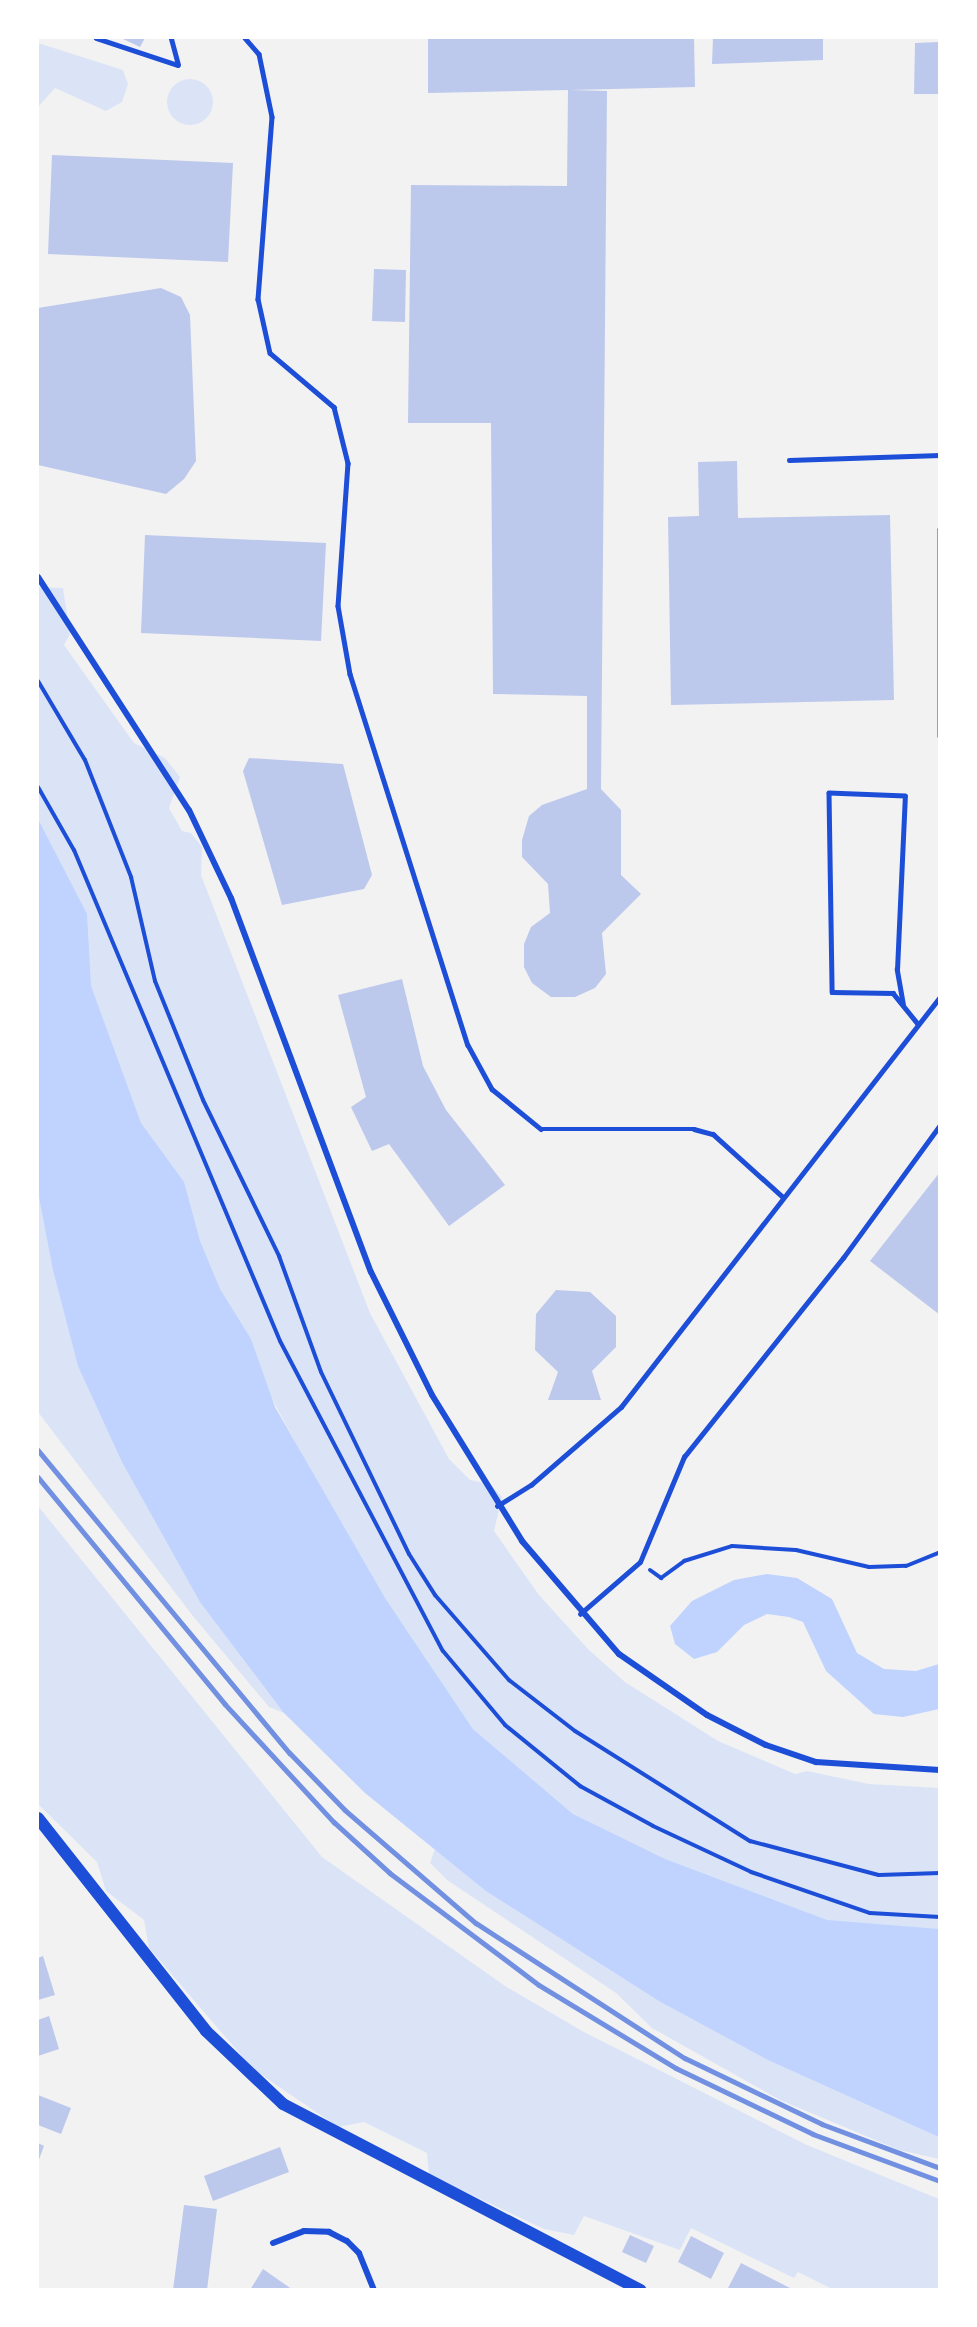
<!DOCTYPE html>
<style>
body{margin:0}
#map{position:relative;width:977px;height:2327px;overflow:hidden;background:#f2f2f2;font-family:"DM Sans",sans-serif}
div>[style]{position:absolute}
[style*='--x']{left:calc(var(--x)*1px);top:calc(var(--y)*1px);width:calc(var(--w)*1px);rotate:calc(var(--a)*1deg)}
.green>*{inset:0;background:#dbe4f7}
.round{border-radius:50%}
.water>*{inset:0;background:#bfd3fe}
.building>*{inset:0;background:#bdc9ec}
.path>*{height:4px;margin:-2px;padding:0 2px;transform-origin:2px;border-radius:2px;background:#1d4ed8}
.service>*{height:4.5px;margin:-2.25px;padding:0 2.25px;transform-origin:2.25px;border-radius:2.25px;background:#1d4ed8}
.minor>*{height:6px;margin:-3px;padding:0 3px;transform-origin:3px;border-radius:3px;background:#1d4ed8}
.secondary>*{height:12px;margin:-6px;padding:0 6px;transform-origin:6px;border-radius:6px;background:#1d4ed8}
.rail>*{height:4.5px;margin:-2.25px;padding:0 2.25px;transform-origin:2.25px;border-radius:2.25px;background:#7290e2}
span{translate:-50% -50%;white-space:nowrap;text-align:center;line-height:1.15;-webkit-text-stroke:6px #fff;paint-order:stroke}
.frame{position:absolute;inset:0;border:39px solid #fff;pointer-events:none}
</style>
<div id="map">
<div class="green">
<div style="clip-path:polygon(38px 43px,123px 70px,128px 84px,122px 102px,106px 111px,55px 88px,38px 107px)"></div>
<div class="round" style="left:167px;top:79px;width:46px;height:46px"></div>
<div style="clip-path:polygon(38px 587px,63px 588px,70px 634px,64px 645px,134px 743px,165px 758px,180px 777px,169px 808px,182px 831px,191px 833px,202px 847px,201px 875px,370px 1313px,449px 1459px,470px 1480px,490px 1484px,502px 1497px,494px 1531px,539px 1595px,588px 1649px,625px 1682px,718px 1741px,795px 1774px,807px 1771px,869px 1784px,939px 1788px,939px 1987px,806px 1912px,764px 1897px,747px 1904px,573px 1814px,473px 1729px,401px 1622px,385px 1609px,236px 1332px,95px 1030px,38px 819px)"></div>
<div style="clip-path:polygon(38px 1133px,284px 1693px,284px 1713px,269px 1707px,192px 1615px,38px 1412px)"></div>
<div style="clip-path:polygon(38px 1506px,322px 1857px,505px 1986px,584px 2032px,807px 2145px,939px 2199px,939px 2289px,832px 2289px,798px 2272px,794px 2278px,691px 2228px,680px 2250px,584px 2216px,574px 2235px,544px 2229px,429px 2175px,427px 2153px,364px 2122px,338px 2127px,253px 2069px,149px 1948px,144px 1920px,106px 1891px,97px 1862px,38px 1804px)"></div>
<div style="clip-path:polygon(438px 1840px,939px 2129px,939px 2159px,899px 2150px,780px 2100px,652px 2028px,616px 1993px,447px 1880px,430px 1863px)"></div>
</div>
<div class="water">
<div style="clip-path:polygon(38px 819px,87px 914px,91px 986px,141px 1123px,184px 1182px,200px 1241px,220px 1289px,251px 1339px,275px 1407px,385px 1598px,473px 1729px,573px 1814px,665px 1859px,827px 1920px,939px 1929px,939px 2137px,768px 2060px,659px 2001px,486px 1891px,365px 1793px,284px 1713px,200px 1602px,122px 1462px,78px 1366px,53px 1270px,38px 1192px)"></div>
<div style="clip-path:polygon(767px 1574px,797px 1578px,832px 1599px,857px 1653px,884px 1669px,916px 1671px,939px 1664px,939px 1709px,903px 1717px,874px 1714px,826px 1671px,803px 1622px,789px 1617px,767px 1614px,744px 1625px,717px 1652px,694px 1659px,675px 1644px,670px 1626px,692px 1601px,734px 1580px)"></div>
</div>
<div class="building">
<div style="clip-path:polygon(121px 38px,145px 38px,140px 47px)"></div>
<div style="clip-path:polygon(428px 38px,694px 38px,695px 87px,571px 90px,607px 91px,601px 789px,621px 810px,621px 875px,641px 894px,602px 933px,606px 974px,595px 988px,575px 997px,551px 997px,532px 983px,524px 967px,524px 944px,531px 927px,550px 913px,548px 884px,522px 857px,522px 840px,529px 816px,542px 805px,587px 789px,587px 696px,493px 694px,491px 423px,408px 423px,411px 185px,567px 186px,568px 90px,428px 93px)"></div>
<div style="clip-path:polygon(713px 38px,823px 38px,823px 60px,712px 64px)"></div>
<div style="clip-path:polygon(940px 42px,940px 94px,914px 94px,915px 43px)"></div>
<div style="clip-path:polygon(52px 155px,233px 163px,228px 262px,48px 254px)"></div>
<div style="clip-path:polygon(374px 269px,406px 270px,405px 322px,372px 321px)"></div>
<div style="clip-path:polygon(161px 288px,181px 297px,190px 315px,196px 461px,184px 479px,166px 494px,38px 465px,38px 308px)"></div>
<div style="clip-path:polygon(737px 461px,738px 518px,890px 515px,894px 700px,671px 705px,668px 517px,699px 516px,698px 462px)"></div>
<div style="clip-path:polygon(145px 535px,326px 543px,321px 641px,141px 633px)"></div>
<div style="clip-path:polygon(249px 758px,343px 764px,372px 875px,364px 889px,282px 905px,243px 771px)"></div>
<div style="clip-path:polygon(402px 979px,423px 1066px,446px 1110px,505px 1185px,449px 1226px,389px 1144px,372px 1151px,351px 1107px,366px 1097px,338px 995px)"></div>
<div style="clip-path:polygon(940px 1172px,940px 1315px,870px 1261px)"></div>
<div style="clip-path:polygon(556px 1290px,590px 1292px,616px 1316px,616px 1347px,592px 1371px,601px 1400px,548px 1400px,558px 1372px,535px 1350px,536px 1314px)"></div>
<div style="clip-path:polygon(43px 1956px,55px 1995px,38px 2000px,38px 1958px)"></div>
<div style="clip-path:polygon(49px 2016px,59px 2049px,38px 2056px,38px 2020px)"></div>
<div style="clip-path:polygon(38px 2095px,71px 2108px,61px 2134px,38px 2125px)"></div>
<div style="clip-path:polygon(38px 2143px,44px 2146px,38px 2162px)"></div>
<div style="clip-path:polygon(280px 2147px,289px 2172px,213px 2201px,204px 2176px)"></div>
<div style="clip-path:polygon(184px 2205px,217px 2209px,207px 2290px,173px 2290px)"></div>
<div style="clip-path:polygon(630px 2235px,654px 2246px,646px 2263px,622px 2252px)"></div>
<div style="clip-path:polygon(691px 2236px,724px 2253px,711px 2279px,678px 2262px)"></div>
<div style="clip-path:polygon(741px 2263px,794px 2290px,728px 2288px)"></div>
<div style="clip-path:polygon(263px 2269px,293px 2290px,250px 2290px)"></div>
</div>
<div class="path">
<div style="--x:38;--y:681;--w:92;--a:59.3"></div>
<div style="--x:85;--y:760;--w:126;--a:68.5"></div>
<div style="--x:131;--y:877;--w:107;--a:77"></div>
<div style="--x:155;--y:981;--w:128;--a:68"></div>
<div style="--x:203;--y:1100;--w:174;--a:64"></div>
<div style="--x:279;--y:1256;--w:123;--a:70.1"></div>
<div style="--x:321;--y:1372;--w:202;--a:64.2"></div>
<div style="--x:409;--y:1554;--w:49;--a:57.6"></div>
<div style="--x:435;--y:1595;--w:113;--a:49"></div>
<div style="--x:509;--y:1680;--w:83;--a:37.7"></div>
<div style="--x:575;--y:1731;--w:207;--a:32.2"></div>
<div style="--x:750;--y:1841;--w:133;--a:14.8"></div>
<div style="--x:879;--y:1875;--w:61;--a:-1.9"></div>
<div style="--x:38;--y:787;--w:73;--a:60.3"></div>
<div style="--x:74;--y:850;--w:532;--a:67.24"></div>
<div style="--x:280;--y:1341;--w:350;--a:62.3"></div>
<div style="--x:443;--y:1651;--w:97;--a:50"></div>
<div style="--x:505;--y:1725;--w:97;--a:39.1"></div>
<div style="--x:580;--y:1786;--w:83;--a:28.7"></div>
<div style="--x:653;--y:1826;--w:108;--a:25.1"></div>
<div style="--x:751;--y:1872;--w:126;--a:19"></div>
<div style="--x:870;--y:1913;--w:70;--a:3.3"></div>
<div style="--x:650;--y:1570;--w:14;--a:36"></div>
<div style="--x:661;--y:1578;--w:29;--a:-36"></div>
<div style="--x:684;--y:1561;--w:50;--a:-17.4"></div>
<div style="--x:732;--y:1546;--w:64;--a:3.6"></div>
<div style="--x:796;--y:1550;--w:75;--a:13.1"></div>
<div style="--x:869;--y:1567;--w:37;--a:-2"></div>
<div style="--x:906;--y:1566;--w:37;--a:-22"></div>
</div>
<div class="service">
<div style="--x:96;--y:38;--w:86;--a:18.2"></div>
<div style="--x:178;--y:65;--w:28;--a:-105"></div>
<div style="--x:245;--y:38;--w:21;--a:49"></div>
<div style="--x:259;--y:54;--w:64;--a:78.3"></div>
<div style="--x:272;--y:117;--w:183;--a:94.4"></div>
<div style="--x:258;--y:299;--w:55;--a:77.5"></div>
<div style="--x:270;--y:353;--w:84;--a:40.2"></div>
<div style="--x:334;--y:407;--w:58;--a:76"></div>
<div style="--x:348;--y:463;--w:143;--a:94"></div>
<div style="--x:338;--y:606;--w:69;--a:80"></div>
<div style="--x:350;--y:674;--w:389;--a:72.4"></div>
<div style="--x:468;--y:1045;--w:50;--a:61.4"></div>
<div style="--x:492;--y:1089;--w:63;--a:39.2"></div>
<div style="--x:541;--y:1129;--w:153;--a:0"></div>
<div style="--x:694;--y:1129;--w:20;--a:15"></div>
<div style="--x:713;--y:1134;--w:94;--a:42"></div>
<div style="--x:789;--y:460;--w:151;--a:-1.9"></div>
<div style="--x:940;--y:529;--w:207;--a:90"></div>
<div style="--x:903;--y:1005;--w:36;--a:-100"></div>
<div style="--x:897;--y:970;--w:174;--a:-87.4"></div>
<div style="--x:905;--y:796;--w:76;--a:-177.7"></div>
<div style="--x:829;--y:793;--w:199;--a:89.1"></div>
<div style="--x:832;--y:992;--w:61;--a:0.9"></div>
<div style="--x:893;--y:993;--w:40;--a:51"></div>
<div style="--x:497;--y:1506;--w:40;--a:-32"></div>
<div style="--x:531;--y:1485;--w:119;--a:-40.9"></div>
<div style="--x:621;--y:1407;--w:519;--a:-52.12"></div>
<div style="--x:580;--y:1614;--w:79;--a:-40.9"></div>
<div style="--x:640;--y:1562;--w:114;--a:-67.3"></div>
<div style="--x:684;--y:1457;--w:255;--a:-51.4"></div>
<div style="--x:843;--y:1258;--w:165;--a:-53.9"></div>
</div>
<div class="minor">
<div style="--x:38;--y:577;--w:278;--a:57.1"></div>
<div style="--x:189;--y:810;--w:98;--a:64.5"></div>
<div style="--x:231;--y:898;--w:399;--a:69.5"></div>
<div style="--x:371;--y:1272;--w:137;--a:63.6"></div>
<div style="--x:432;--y:1395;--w:172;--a:58.3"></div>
<div style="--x:522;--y:1541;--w:149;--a:49.4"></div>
<div style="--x:619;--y:1654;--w:107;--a:34.7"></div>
<div style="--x:707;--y:1715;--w:66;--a:27"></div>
<div style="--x:766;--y:1745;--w:53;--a:18.8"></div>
<div style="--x:816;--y:1762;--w:124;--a:3.7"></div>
<div style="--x:273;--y:2243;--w:33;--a:-21"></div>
<div style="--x:304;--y:2231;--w:25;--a:2"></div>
<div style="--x:329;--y:2232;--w:20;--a:27"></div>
<div style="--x:347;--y:2241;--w:17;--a:45"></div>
<div style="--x:359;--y:2253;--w:40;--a:68"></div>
</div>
<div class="secondary">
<div style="--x:38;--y:1818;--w:271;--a:51.7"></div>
<div style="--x:206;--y:2031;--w:106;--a:43.5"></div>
<div style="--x:283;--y:2104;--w:403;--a:27.5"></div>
</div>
<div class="rail">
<div style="--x:38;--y:1450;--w:394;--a:50.3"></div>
<div style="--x:290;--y:1753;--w:79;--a:46"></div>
<div style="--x:345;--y:1810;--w:173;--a:40.8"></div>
<div style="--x:476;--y:1923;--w:249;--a:32.9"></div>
<div style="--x:685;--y:2058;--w:152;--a:25.7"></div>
<div style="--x:822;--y:2124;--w:126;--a:20.4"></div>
<div style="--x:38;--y:1477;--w:294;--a:50.5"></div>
<div style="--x:225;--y:1704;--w:161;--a:47.3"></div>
<div style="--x:334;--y:1822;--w:76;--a:42.3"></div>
<div style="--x:390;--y:1873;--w:186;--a:36.9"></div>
<div style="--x:539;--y:1985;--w:160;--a:31.2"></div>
<div style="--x:676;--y:2068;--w:152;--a:25.7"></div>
<div style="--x:813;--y:2134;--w:135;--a:20.3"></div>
</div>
<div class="frame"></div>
</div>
